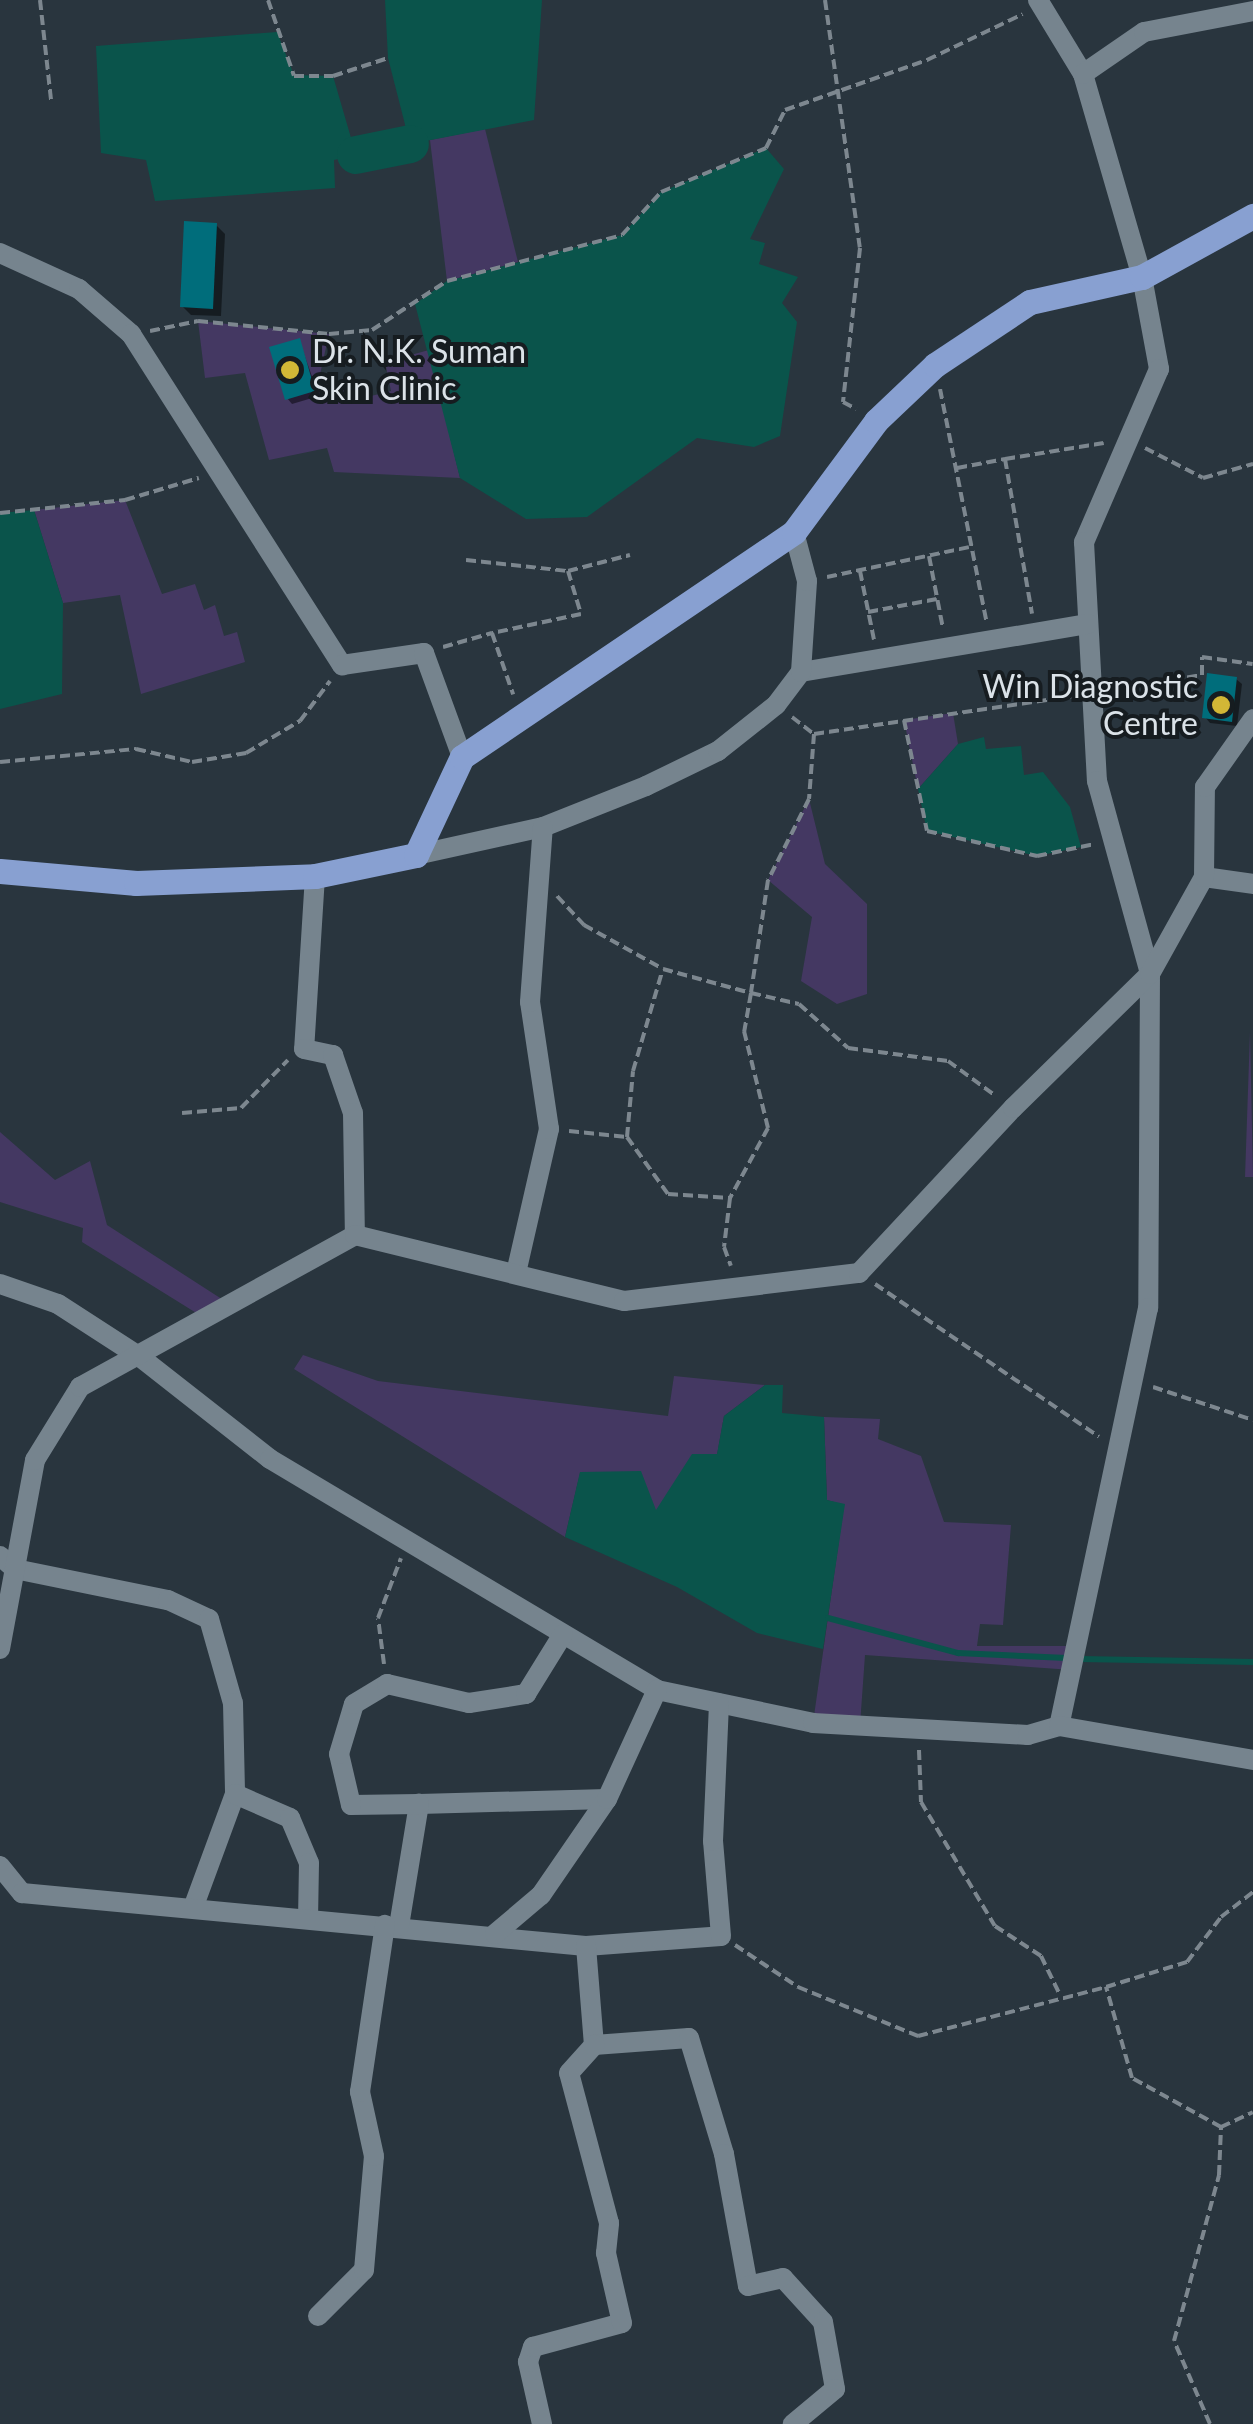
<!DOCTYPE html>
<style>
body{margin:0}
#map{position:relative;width:1253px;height:2424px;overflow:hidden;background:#29353e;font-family:Lato,sans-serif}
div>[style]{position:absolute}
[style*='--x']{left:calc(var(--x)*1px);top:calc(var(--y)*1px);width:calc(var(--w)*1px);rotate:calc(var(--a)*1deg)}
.green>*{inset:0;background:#443862}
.water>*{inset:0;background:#0a544b}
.shadow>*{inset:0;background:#0007}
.stream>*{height:6px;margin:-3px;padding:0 3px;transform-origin:3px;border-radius:3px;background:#0a544b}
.river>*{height:38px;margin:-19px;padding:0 19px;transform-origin:19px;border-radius:19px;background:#0a544b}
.building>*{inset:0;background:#006d7b}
.path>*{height:4px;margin-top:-2px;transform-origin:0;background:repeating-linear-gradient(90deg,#7d878f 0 10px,transparent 0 15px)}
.minor>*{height:20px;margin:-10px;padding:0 10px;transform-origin:10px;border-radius:10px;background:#76848e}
.major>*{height:25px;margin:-12.5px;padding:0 12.5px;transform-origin:12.5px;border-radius:12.5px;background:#88a0d1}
.dots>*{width:28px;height:28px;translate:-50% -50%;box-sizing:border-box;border:5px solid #161c20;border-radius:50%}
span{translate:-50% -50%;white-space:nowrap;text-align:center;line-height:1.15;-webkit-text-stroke:8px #161c20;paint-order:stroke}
.poi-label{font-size:32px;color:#dbe2e8}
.left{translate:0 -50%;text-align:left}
.right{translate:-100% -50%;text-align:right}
</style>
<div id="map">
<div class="green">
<div style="clip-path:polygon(485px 129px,518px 262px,447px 281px,430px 140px)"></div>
<div style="clip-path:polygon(198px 321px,329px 334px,319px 379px,363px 398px,391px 391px,385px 362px,429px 350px,460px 478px,334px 472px,327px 448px,269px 460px,245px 373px,205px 378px)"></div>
<div style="clip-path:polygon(125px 500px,162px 594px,195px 584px,204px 610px,215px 605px,224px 636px,237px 632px,245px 662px,141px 694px,120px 595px,63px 603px,34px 510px)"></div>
<div style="clip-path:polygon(953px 713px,958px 744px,918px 789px,904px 720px)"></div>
<div style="clip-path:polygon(809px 799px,825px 864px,867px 904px,867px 994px,837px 1004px,801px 981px,812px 917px,768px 880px)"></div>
<div style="clip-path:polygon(1250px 1032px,1253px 1177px,1245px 1177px)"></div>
<div style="clip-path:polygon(0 1132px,55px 1180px,90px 1161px,107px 1225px,231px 1305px,206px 1319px,82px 1242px,83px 1228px,0 1202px)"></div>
<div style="clip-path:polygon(303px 1355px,378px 1381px,668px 1416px,674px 1376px,765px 1385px,724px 1416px,717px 1455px,656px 1511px,580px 1473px,565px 1537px,294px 1369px)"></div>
<div style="clip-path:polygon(824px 1417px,880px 1419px,878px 1439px,921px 1456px,944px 1522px,1011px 1525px,1003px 1625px,980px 1624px,977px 1646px,1074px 1646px,1072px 1670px,865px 1655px,860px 1725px,813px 1723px,844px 1505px,827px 1500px)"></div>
</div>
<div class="water">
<div style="clip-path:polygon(385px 0,542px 0,534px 120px,410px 144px,388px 58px)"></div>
<div style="clip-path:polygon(277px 32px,294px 75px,333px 76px,356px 155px,334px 160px,335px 188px,155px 201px,146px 160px,101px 153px,96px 46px)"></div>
<div style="clip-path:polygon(766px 148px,784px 169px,750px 239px,765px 243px,759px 264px,798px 277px,782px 303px,797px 322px,780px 436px,754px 447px,697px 438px,587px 517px,526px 519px,460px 478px,415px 304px,447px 281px,622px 235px,661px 192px)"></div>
<div style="clip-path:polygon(34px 510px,63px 603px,62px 694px,0 709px,0 513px)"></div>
<div style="clip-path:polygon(984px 737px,986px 749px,1021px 746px,1024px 775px,1043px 772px,1070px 807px,1081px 847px,1037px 856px,927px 831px,918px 789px,958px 744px)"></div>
<div style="clip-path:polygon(765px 1385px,783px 1385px,782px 1413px,824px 1417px,827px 1500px,845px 1504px,823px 1649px,757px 1633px,677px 1587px,565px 1537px,580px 1472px,641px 1471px,656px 1510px,692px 1454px,717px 1454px,724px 1416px)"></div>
</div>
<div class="shadow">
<div style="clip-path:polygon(216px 225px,225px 234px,221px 316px,191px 315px,182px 306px)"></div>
<div style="clip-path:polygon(299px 340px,319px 396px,292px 404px,287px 398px)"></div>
<div style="clip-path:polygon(1236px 679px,1242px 684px,1237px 726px,1210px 723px,1205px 717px)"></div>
</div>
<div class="stream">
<div style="--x:828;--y:1618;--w:135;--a:15.1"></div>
<div style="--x:958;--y:1653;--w:109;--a:2.6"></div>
<div style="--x:1080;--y:1659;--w:173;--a:1"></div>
</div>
<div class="river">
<div style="--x:356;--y:155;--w:55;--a:-11.5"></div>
</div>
<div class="building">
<div style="clip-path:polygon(184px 221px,217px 223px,213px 309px,180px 307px)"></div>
<div style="clip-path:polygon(300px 338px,315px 391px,285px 400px,269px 347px)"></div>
<div style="clip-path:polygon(1207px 673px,1237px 677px,1232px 722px,1202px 718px)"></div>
</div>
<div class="path">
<div style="--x:40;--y:0;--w:101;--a:83.7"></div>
<div style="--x:268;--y:0;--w:80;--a:71.1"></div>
<div style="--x:294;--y:76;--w:39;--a:0"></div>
<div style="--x:333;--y:76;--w:58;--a:-18.1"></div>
<div style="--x:825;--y:0;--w:250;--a:82"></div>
<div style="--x:860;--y:248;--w:155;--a:96.3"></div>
<div style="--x:843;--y:402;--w:15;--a:28"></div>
<div style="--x:150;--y:331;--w:49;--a:-11.8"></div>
<div style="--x:198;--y:321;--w:132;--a:5.7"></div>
<div style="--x:329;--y:334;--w:43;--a:-5.3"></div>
<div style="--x:372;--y:330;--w:90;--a:-33.2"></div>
<div style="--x:447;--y:281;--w:181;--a:-14.7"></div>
<div style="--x:622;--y:235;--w:58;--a:-47.8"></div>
<div style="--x:661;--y:192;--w:114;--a:-22.7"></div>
<div style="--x:766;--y:148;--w:42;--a:-63.4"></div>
<div style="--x:785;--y:110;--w:151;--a:-19.4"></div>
<div style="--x:927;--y:60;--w:106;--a:-25.6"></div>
<div style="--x:940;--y:389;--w:236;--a:78.7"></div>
<div style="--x:1145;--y:448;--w:65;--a:27.3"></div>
<div style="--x:1203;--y:478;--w:52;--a:-15.6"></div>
<div style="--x:1005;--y:459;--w:100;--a:-9.2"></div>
<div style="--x:957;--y:468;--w:49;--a:-10.6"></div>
<div style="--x:1005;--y:459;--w:157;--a:80.1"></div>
<div style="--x:0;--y:513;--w:126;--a:-5.9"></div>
<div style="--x:125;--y:500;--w:77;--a:-16.6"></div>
<div style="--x:929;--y:556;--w:74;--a:79.1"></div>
<div style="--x:466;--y:560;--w:103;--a:6.2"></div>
<div style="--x:568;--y:571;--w:45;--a:73.2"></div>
<div style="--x:581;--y:614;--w:91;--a:167.9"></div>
<div style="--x:568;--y:571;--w:64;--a:-14.5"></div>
<div style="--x:860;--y:571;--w:70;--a:78.5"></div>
<div style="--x:827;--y:577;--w:145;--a:-11.9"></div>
<div style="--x:868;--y:612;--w:70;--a:-10.7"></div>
<div style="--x:443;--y:647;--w:51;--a:-15.9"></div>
<div style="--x:492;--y:633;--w:65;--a:71"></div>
<div style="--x:1113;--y:690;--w:90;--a:-9.6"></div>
<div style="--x:1202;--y:675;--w:18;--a:-90"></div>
<div style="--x:1202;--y:657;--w:51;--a:7.8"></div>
<div style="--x:792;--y:717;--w:28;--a:38"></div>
<div style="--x:814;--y:734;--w:263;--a:-8.3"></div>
<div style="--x:904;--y:720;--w:113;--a:78.3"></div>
<div style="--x:927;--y:831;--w:113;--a:12.8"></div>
<div style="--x:1037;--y:856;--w:59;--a:-11.7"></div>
<div style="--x:814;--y:734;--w:65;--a:94.4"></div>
<div style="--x:809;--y:799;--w:91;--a:116.8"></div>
<div style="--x:768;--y:880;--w:114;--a:98.6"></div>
<div style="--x:751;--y:993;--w:49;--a:12.9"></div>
<div style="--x:799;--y:1004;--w:66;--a:41.9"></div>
<div style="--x:848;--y:1048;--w:101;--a:7.4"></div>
<div style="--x:948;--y:1061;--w:59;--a:36.1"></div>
<div style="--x:0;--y:762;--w:137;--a:-5.5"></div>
<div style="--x:136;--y:749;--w:57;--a:13.1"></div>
<div style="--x:192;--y:762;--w:55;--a:-9.5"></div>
<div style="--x:246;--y:753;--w:63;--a:-30.7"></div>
<div style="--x:300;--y:721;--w:50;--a:-53.1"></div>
<div style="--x:557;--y:896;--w:40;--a:47"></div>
<div style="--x:584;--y:925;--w:90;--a:29.1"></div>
<div style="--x:663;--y:969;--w:91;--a:15.3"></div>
<div style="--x:751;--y:993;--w:39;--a:100"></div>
<div style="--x:744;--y:1031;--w:100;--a:76.1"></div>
<div style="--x:768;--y:1128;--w:80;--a:118.5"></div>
<div style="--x:182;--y:1113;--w:59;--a:-4.8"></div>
<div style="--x:241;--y:1108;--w:67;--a:-45.6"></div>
<div style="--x:569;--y:1131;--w:58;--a:5.9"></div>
<div style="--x:627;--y:1137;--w:70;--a:54.3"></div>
<div style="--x:668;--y:1194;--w:62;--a:3.7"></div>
<div style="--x:730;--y:1198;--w:49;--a:97"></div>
<div style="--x:724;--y:1247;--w:20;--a:70"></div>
<div style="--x:627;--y:1137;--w:66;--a:-84.8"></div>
<div style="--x:633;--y:1071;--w:103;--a:-73.7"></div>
<div style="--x:875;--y:1284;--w:271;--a:34.3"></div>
<div style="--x:1153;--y:1387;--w:105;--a:18.3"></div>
<div style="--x:384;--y:1664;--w:46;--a:-97.4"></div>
<div style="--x:378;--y:1618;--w:64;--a:-69"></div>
<div style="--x:919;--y:1750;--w:52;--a:87.8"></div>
<div style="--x:921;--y:1802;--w:144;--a:59.2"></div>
<div style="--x:995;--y:1926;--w:55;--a:33.1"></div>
<div style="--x:1041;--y:1956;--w:43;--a:64"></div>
<div style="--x:735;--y:1945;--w:76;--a:33.7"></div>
<div style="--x:798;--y:1987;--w:130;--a:22.2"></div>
<div style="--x:918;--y:2036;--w:194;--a:-14.6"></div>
<div style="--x:1221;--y:2127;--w:102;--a:-151.2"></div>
<div style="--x:1132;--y:2078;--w:95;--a:-105.9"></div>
<div style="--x:1106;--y:1987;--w:85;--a:-17.2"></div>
<div style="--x:1187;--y:1962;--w:56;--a:-52.9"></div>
<div style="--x:1221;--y:1917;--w:41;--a:-38"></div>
<div style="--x:1210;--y:2424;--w:90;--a:-113.4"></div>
<div style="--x:1174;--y:2341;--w:172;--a:-74.8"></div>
<div style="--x:1219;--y:2175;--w:48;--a:-87.6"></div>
<div style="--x:1221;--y:2127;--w:35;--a:-25"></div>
</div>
<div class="minor">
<div style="--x:1038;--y:0;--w:87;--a:58.7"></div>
<div style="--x:1083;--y:74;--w:211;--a:73.8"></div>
<div style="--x:1142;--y:277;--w:94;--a:79.5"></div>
<div style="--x:1159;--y:369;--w:189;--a:113.4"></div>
<div style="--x:1084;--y:542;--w:239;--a:86.9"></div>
<div style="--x:1097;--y:781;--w:200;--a:74.6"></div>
<div style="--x:1150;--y:974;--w:334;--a:90.3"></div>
<div style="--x:1148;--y:1308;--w:427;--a:102"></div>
<div style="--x:1083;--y:74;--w:74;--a:-34.5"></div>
<div style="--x:1144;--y:32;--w:111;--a:-10.9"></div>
<div style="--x:0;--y:253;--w:87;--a:24.5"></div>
<div style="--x:79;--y:289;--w:69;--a:40.9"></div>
<div style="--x:131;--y:334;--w:393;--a:57.5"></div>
<div style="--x:342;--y:665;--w:83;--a:-8.3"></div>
<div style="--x:424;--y:653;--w:111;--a:69.9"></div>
<div style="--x:801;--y:672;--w:291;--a:-9.5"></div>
<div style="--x:416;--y:855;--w:130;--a:-12.4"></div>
<div style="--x:543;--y:827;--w:111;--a:-21.7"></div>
<div style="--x:646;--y:786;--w:80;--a:-25.9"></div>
<div style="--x:718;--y:751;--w:74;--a:-38.4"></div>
<div style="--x:776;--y:705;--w:41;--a:-52.9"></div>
<div style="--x:801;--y:672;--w:91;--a:-86.2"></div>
<div style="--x:807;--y:581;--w:51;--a:-104.9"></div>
<div style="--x:315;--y:876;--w:173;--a:93.6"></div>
<div style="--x:304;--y:1049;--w:30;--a:12"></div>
<div style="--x:333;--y:1055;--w:61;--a:71"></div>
<div style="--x:353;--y:1113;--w:122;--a:89.1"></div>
<div style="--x:1204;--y:877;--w:49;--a:8.1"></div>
<div style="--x:516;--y:1273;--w:148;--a:-77.1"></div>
<div style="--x:549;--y:1129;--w:128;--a:-98.5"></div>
<div style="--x:530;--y:1002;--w:175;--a:-85.8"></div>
<div style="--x:0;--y:1284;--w:61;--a:19"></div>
<div style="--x:58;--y:1304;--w:98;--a:32.9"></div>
<div style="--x:140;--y:1357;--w:165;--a:38.1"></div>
<div style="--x:270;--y:1459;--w:451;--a:30.8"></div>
<div style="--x:657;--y:1690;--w:159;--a:11.9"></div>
<div style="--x:813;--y:1723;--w:215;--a:3.2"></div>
<div style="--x:1028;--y:1735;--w:32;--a:-16"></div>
<div style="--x:1059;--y:1726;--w:197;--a:9.9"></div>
<div style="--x:0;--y:1556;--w:20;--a:41"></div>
<div style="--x:15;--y:1569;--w:156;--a:11.5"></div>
<div style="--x:168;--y:1600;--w:45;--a:24.9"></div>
<div style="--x:209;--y:1619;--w:87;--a:74.1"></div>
<div style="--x:233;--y:1703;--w:91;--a:88.7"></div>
<div style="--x:235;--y:1794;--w:121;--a:110.2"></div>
<div style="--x:0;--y:1649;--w:192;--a:-79.5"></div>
<div style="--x:35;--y:1460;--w:86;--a:-58.3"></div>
<div style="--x:80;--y:1387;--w:314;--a:-28.9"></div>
<div style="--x:355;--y:1235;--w:277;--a:13.8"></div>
<div style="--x:624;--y:1301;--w:237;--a:-6.8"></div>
<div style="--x:859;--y:1273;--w:226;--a:-47"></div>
<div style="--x:1013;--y:1108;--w:192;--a:-44.4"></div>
<div style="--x:1150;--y:974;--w:111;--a:-60.9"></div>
<div style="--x:1204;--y:877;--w:90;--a:-89.4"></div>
<div style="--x:1205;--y:787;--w:83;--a:-54.8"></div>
<div style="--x:235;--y:1794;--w:60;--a:23.6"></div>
<div style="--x:290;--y:1818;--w:49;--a:67.1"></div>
<div style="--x:309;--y:1863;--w:55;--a:91"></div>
<div style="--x:419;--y:1804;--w:188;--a:-1.5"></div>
<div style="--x:0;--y:1866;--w:35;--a:51"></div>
<div style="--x:22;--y:1893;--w:566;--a:5.37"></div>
<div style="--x:586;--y:1946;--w:135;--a:-4.2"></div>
<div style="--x:721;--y:1936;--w:95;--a:-94.8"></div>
<div style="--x:713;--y:1841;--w:138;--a:-87.5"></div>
<div style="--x:399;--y:1926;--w:124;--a:-80.7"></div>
<div style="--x:419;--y:1804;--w:68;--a:179.2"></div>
<div style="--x:351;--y:1805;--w:52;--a:-103.2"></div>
<div style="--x:339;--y:1754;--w:52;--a:-73.3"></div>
<div style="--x:354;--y:1704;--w:39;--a:-31"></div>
<div style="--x:387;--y:1684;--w:84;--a:13"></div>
<div style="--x:469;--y:1703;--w:58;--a:-9"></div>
<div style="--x:526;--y:1694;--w:70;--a:-58.3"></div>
<div style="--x:495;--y:1934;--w:60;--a:-40.3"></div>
<div style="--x:541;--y:1895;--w:116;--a:-55.5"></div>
<div style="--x:607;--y:1799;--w:120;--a:-65.4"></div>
<div style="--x:586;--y:1946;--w:99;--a:85.4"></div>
<div style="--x:594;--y:2045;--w:95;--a:-4.2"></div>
<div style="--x:689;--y:2038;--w:121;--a:73.2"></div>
<div style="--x:724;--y:2154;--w:134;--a:79.7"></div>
<div style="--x:748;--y:2286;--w:36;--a:-13"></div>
<div style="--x:783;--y:2278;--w:59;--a:47.7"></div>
<div style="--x:823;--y:2322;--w:68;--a:79.8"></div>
<div style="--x:835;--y:2389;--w:55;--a:140.2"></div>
<div style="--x:318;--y:2316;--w:65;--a:-45"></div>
<div style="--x:364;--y:2270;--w:114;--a:-85"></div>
<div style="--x:374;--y:2156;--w:66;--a:-102.3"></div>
<div style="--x:360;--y:2092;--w:169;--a:-81.5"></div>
<div style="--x:542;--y:2424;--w:64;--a:-102.7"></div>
<div style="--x:528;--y:2362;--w:16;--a:-72"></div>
<div style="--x:533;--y:2347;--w:92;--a:-15.1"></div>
<div style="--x:622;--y:2323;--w:72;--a:-102.9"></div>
<div style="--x:606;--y:2253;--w:30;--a:-84"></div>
<div style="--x:609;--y:2223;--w:155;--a:-104.9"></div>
<div style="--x:569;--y:2073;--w:38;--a:-48"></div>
</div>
<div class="major">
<div style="--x:0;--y:871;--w:137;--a:5"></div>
<div style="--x:136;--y:883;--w:179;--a:-2.2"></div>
<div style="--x:315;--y:876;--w:103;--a:-11.7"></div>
<div style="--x:416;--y:855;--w:108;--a:-64.9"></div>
<div style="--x:462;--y:757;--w:401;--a:-34.1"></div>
<div style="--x:794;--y:532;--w:138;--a:-53.5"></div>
<div style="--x:876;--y:421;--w:81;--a:-43.5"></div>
<div style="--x:935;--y:365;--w:114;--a:-33.6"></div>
<div style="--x:1030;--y:302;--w:115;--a:-12.6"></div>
<div style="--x:1142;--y:277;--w:127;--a:-28.8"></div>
</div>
<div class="dots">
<div style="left:290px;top:370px;background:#d2b736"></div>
<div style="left:1221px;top:705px;background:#d2b736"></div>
</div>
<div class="poi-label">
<span class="left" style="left:312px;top:370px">Dr. N.K. Suman<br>Skin Clinic</span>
<span class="right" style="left:1198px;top:705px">Win Diagnostic<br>Centre</span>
</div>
</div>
